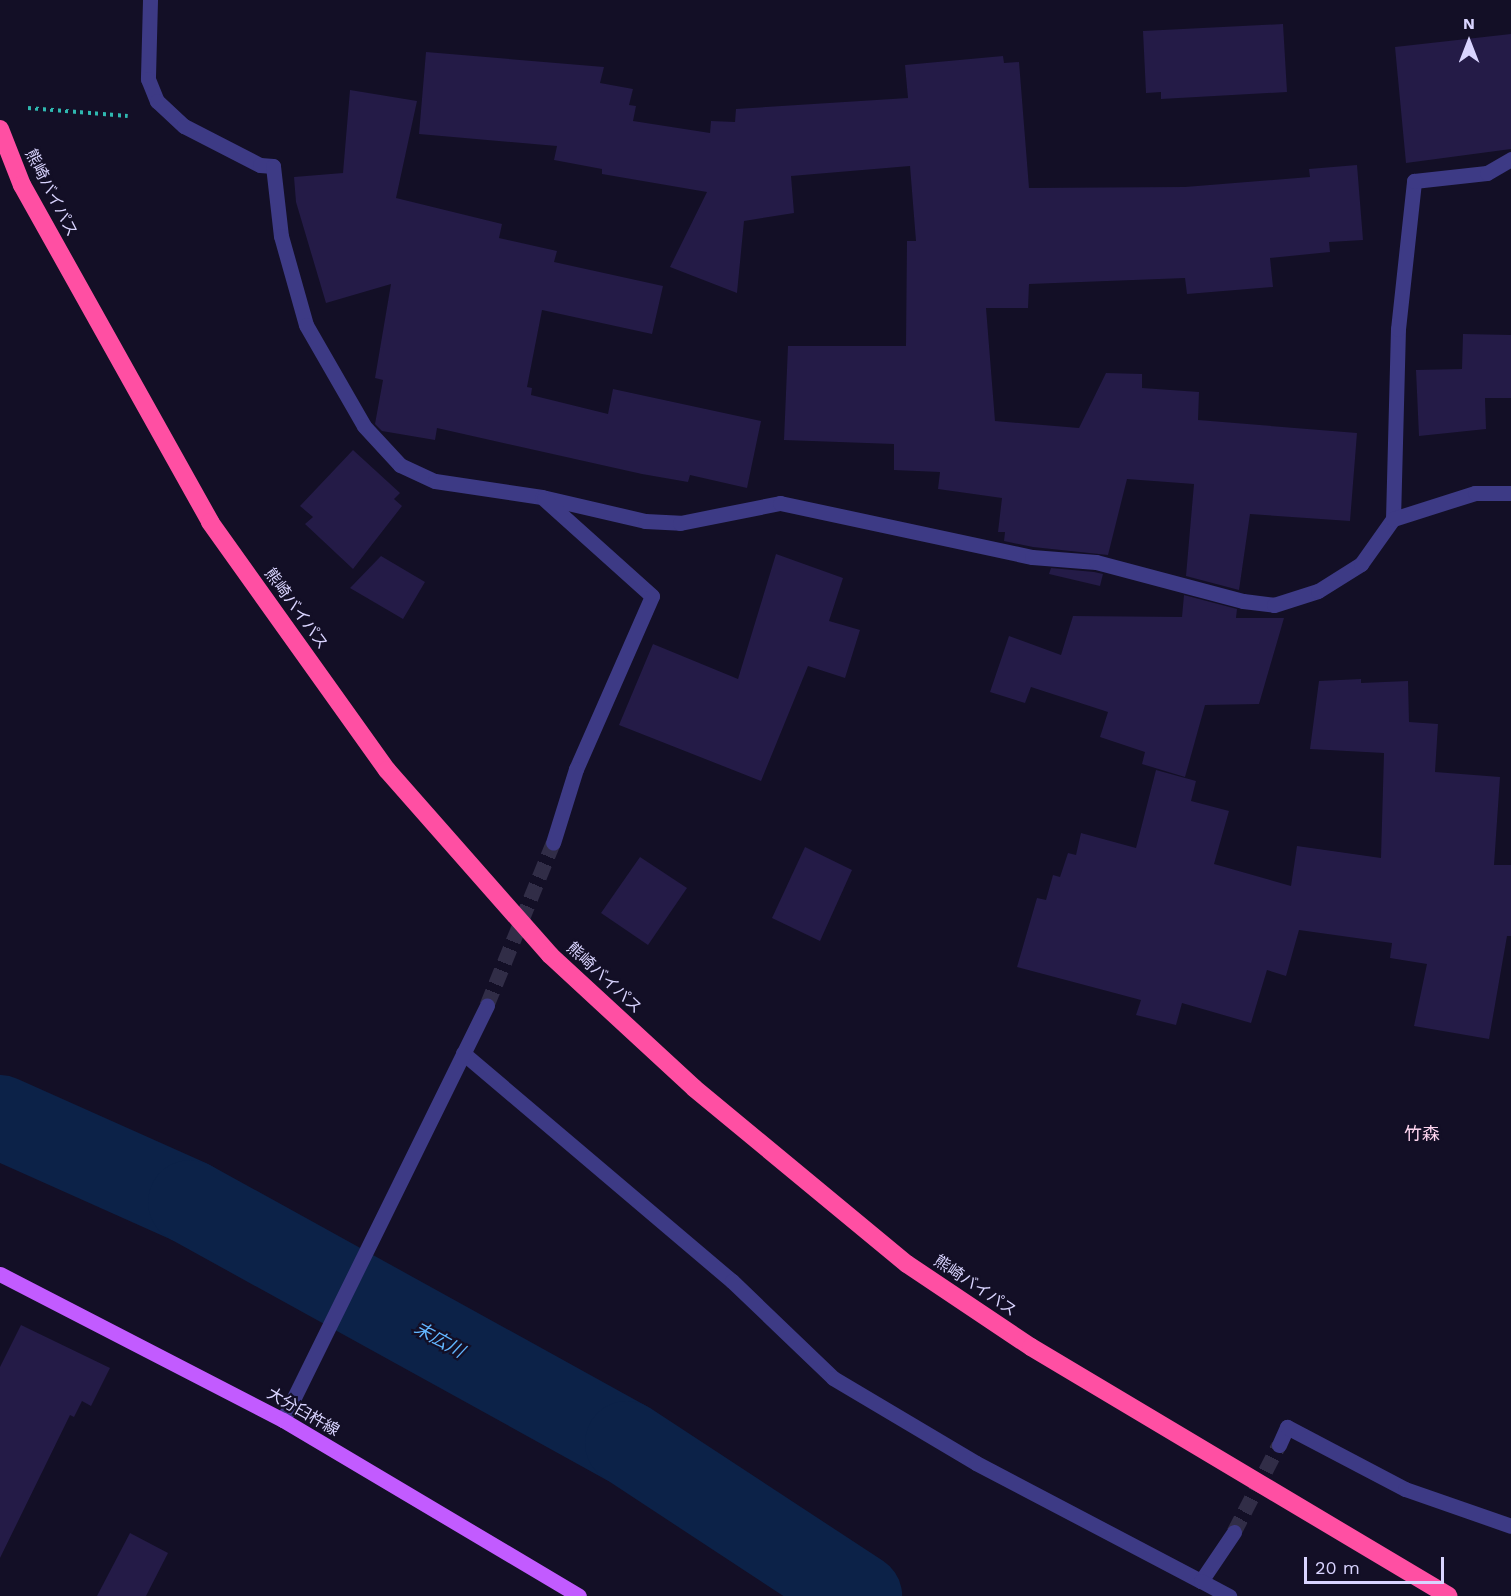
<!DOCTYPE html>
<meta charset="utf-8">
<style>
body{margin:0}
#map{position:relative;width:1511px;height:1596px;overflow:hidden;background:#130f26;font-family:"Work Sans","Noto Sans JP",sans-serif}
div>[style]{position:absolute}
[style*='--x']{left:calc(var(--x)*1px);top:calc(var(--y)*1px);width:calc(var(--w)*1px);rotate:calc(var(--a)*1deg)}
.river>*{height:84px;margin:-42px;padding:0 42px;transform-origin:42px;border-radius:42px;background:#0c2248}
.building>*{inset:0;background:#241b47}
.minor-tunnel>*{height:15px;margin-top:-7.5px;transform-origin:0;background:repeating-linear-gradient(90deg,#312d47 0 15px,transparent 0 23px)}
.path>*{height:4px;margin-top:-2px;transform-origin:0;background:repeating-linear-gradient(90deg,#2fb8b0 0 3px,transparent 0 7.5px)}
.minor>*{height:15px;margin:-7.5px;padding:0 7.5px;transform-origin:7.5px;border-radius:7.5px;background:#3d3a85}
.major>*{height:15px;margin:-7.5px;padding:0 7.5px;transform-origin:7.5px;border-radius:7.5px;background:#c25bff}
.highway>*{height:18px;margin:-9px;padding:0 9px;transform-origin:9px;border-radius:9px;background:#ff4fa3}
span{translate:-50% -50%;white-space:nowrap;text-align:center;line-height:1.15;-webkit-text-stroke:4.5px #130f26;paint-order:stroke}
.street-label{font-size:16px;color:#d9d4ff}
.neighbourhood-label{font-size:18px;color:#ffd6f0}
.water-label{font-size:18px;color:#62b6ff;font-style:italic}
.north{position:absolute;left:1439px;top:12px;width:60px;height:60px;-webkit-text-stroke:4px #130f26;paint-order:stroke;rotate:0deg;font-size:16px;font-weight:700;line-height:24px;text-align:center;color:#d9d4ff}
.north::after{content:'';display:block;margin:auto;width:21px;height:27px;background:#d9d4ff;clip-path:polygon(50% 0,100% 100%,50% 72%,0 100%)}
.scale{position:absolute;left:1304px;top:1557px;width:140px;height:27px;box-sizing:border-box;border:3px solid #d9d4ff;border-top:0;padding-left:8px;font-size:18px;line-height:21px;white-space:nowrap;color:#d9d4ff;-webkit-text-stroke:4px #130f26;paint-order:stroke}
</style>
<div id="map">
<div class="river">
<div style="--x:0;--y:1117;--w:208;--a:24.1"></div>
<div style="--x:190;--y:1202;--w:499;--a:28.9"></div>
<div style="--x:627;--y:1443;--w:279;--a:33.3"></div>
</div>
<div class="building">
<div style="clip-path:polygon(1283px 24px,1287px 92px,1161px 99px,1161px 92px,1146px 93px,1143px 31px)"></div>
<div style="clip-path:polygon(1511px 34px,1511px 149px,1406px 163px,1395px 47px)"></div>
<div style="clip-path:polygon(426px 52px,604px 67px,600px 83px,633px 89px,629px 105px,636px 106px,633px 121px,710px 133px,711px 121px,735px 122px,736px 109px,908px 98px,905px 65px,1003px 56px,1004px 63px,1019px 62px,1029px 188px,1185px 187px,1310px 177px,1309px 169px,1357px 165px,1363px 240px,1329px 242px,1330px 252px,1270px 258px,1273px 287px,1187px 294px,1185px 278px,1029px 284px,1028px 308px,986px 308px,995px 421px,1079px 428px,1106px 373px,1142px 374px,1142px 388px,1199px 392px,1198px 420px,1357px 433px,1350px 521px,1250px 514px,1239px 590px,1186px 576px,1194px 484px,1127px 479px,1108px 555px,1033px 547px,1004px 541px,1005px 532px,998px 532px,1002px 498px,938px 489px,940px 472px,894px 470px,894px 444px,784px 440px,788px 346px,906px 346px,907px 241px,916px 241px,910px 166px,791px 176px,794px 213px,744px 221px,737px 293px,670px 267px,707px 192px,602px 174px,602px 169px,554px 160px,557px 146px,419px 134px)"></div>
<div style="clip-path:polygon(350px 90px,417px 101px,396px 198px,502px 224px,499px 238px,557px 251px,554px 262px,663px 286px,652px 334px,542px 310px,527px 387px,532px 388px,531px 395px,608px 414px,613px 389px,761px 421px,747px 488px,690px 475px,688px 482px,642px 474px,437px 428px,435px 440px,382px 431px,375px 424px,383px 380px,375px 378px,391px 284px,326px 303px,296px 202px,294px 177px,343px 173px)"></div>
<div style="clip-path:polygon(1463px 334px,1511px 335px,1511px 398px,1485px 398px,1486px 429px,1419px 436px,1416px 370px,1462px 369px)"></div>
<div style="clip-path:polygon(353px 450px,400px 493px,394px 499px,402px 506px,353px 569px,305px 524px,313px 517px,300px 506px)"></div>
<div style="clip-path:polygon(776px 554px,843px 578px,829px 621px,860px 630px,845px 678px,808px 666px,761px 781px,619px 725px,653px 644px,738px 679px)"></div>
<div style="clip-path:polygon(381px 556px,425px 582px,403px 619px,350px 588px)"></div>
<div style="clip-path:polygon(1051px 568px,1094px 572px,1103px 574px,1100px 586px,1049px 574px)"></div>
<div style="clip-path:polygon(1184px 595px,1237px 609px,1236px 618px,1284px 618px,1259px 704px,1205px 705px,1185px 777px,1142px 764px,1145px 752px,1100px 737px,1108px 712px,1031px 687px,1025px 703px,990px 692px,1009px 636px,1061px 655px,1073px 616px,1182px 617px)"></div>
<div style="clip-path:polygon(1361px 679px,1361px 683px,1408px 681px,1409px 722px,1438px 724px,1435px 772px,1500px 777px,1494px 865px,1511px 865px,1511px 936px,1507px 936px,1489px 1039px,1414px 1026px,1427px 964px,1390px 958px,1392px 943px,1299px 930px,1286px 976px,1267px 970px,1251px 1023px,1182px 1003px,1176px 1025px,1136px 1015px,1141px 1000px,1017px 967px,1037px 898px,1046px 900px,1053px 875px,1060px 877px,1068px 853px,1076px 855px,1081px 833px,1136px 848px,1156px 770px,1196px 781px,1191px 801px,1229px 811px,1214px 864px,1291px 886px,1297px 846px,1381px 858px,1384px 753px,1310px 749px,1319px 681px)"></div>
<div style="clip-path:polygon(805px 847px,852px 870px,820px 941px,772px 918px)"></div>
<div style="clip-path:polygon(640px 857px,687px 888px,648px 945px,601px 913px)"></div>
<div style="clip-path:polygon(21px 1325px,110px 1368px,91px 1406px,82px 1401px,74px 1417px,70px 1415px,0 1558px,0 1367px)"></div>
<div style="clip-path:polygon(130px 1533px,168px 1553px,146px 1596px,97px 1596px)"></div>
</div>
<div class="minor-tunnel">
<div style="--x:487;--y:1005;--w:175;--a:-67.8"></div>
<div style="--x:1234;--y:1532;--w:98;--a:-62.7"></div>
</div>
<div class="path">
<div style="--x:28;--y:108;--w:100;--a:4.6"></div>
</div>
<div class="minor">
<div style="--x:150;--y:0;--w:79;--a:91.5"></div>
<div style="--x:148;--y:79;--w:24;--a:68"></div>
<div style="--x:157;--y:101;--w:37;--a:43"></div>
<div style="--x:184;--y:126;--w:85;--a:27.2"></div>
<div style="--x:260;--y:165;--w:13;--a:4"></div>
<div style="--x:273;--y:166;--w:70;--a:83.5"></div>
<div style="--x:281;--y:236;--w:92;--a:74.3"></div>
<div style="--x:306;--y:325;--w:116;--a:60.1"></div>
<div style="--x:364;--y:426;--w:53;--a:47.3"></div>
<div style="--x:400;--y:465;--w:38;--a:25"></div>
<div style="--x:435;--y:481;--w:108;--a:8.5"></div>
<div style="--x:542;--y:497;--w:106;--a:13.1"></div>
<div style="--x:645;--y:521;--w:35;--a:3"></div>
<div style="--x:680;--y:523;--w:102;--a:-11.3"></div>
<div style="--x:780;--y:503;--w:258;--a:12.1"></div>
<div style="--x:1032;--y:557;--w:64;--a:4.5"></div>
<div style="--x:1096;--y:562;--w:152;--a:14.9"></div>
<div style="--x:1243;--y:601;--w:31;--a:7"></div>
<div style="--x:1274;--y:605;--w:46;--a:-17.7"></div>
<div style="--x:1318;--y:591;--w:51;--a:-32.1"></div>
<div style="--x:1361;--y:564;--w:55;--a:-54.6"></div>
<div style="--x:1393;--y:519;--w:190;--a:-88.5"></div>
<div style="--x:1398;--y:329;--w:149;--a:-83.8"></div>
<div style="--x:1414;--y:181;--w:73;--a:-6.3"></div>
<div style="--x:1487;--y:173;--w:28;--a:-30"></div>
<div style="--x:544;--y:499;--w:145;--a:41.9"></div>
<div style="--x:652;--y:596;--w:189;--a:113.7"></div>
<div style="--x:576;--y:769;--w:77;--a:107.3"></div>
<div style="--x:1393;--y:519;--w:86;--a:-17.6"></div>
<div style="--x:1475;--y:493;--w:36;--a:0"></div>
<div style="--x:463;--y:1053;--w:353;--a:40.3"></div>
<div style="--x:732;--y:1281;--w:140;--a:43.8"></div>
<div style="--x:833;--y:1378;--w:166;--a:30.7"></div>
<div style="--x:976;--y:1463;--w:254;--a:27.7"></div>
<div style="--x:1201;--y:1581;--w:59;--a:-56"></div>
<div style="--x:283;--y:1420;--w:462;--a:-63.8"></div>
<div style="--x:1279;--y:1445;--w:20;--a:-66"></div>
<div style="--x:1287;--y:1427;--w:133;--a:27.7"></div>
<div style="--x:1405;--y:1489;--w:112;--a:19.2"></div>
<div style="--x:1201;--y:1581;--w:32;--a:28"></div>
</div>
<div class="major">
<div style="--x:0;--y:1274;--w:318;--a:27.3"></div>
<div style="--x:283;--y:1420;--w:344;--a:30.7"></div>
</div>
<div class="highway">
<div style="--x:0;--y:129;--w:60;--a:68.6"></div>
<div style="--x:22;--y:185;--w:386;--a:60.8"></div>
<div style="--x:210;--y:522;--w:305;--a:54.5"></div>
<div style="--x:387;--y:770;--w:247;--a:48.6"></div>
<div style="--x:550;--y:955;--w:196;--a:42.7"></div>
<div style="--x:694;--y:1088;--w:276;--a:39.6"></div>
<div style="--x:907;--y:1264;--w:149;--a:33.8"></div>
<div style="--x:1031;--y:1347;--w:486;--a:30.8"></div>
</div>
<div class="street-label">
<span style="left:51px;top:193px;rotate:63deg">熊崎バイパス</span>
<span style="left:296px;top:609px;rotate:54deg">熊崎バイパス</span>
<span style="left:604px;top:978px;rotate:43deg">熊崎バイパス</span>
<span style="left:975px;top:1286px;rotate:34deg">熊崎バイパス</span>
<span style="left:303px;top:1412px;rotate:30deg">大分臼杵線</span>
</div>
<div class="neighbourhood-label">
<span style="left:1422px;top:1134px">竹森</span>
</div>
<div class="water-label">
<span style="left:439px;top:1340px;rotate:29deg">末広川</span>
</div>
<div class="north">N</div>
<div class="scale">20 m</div>
</div>
